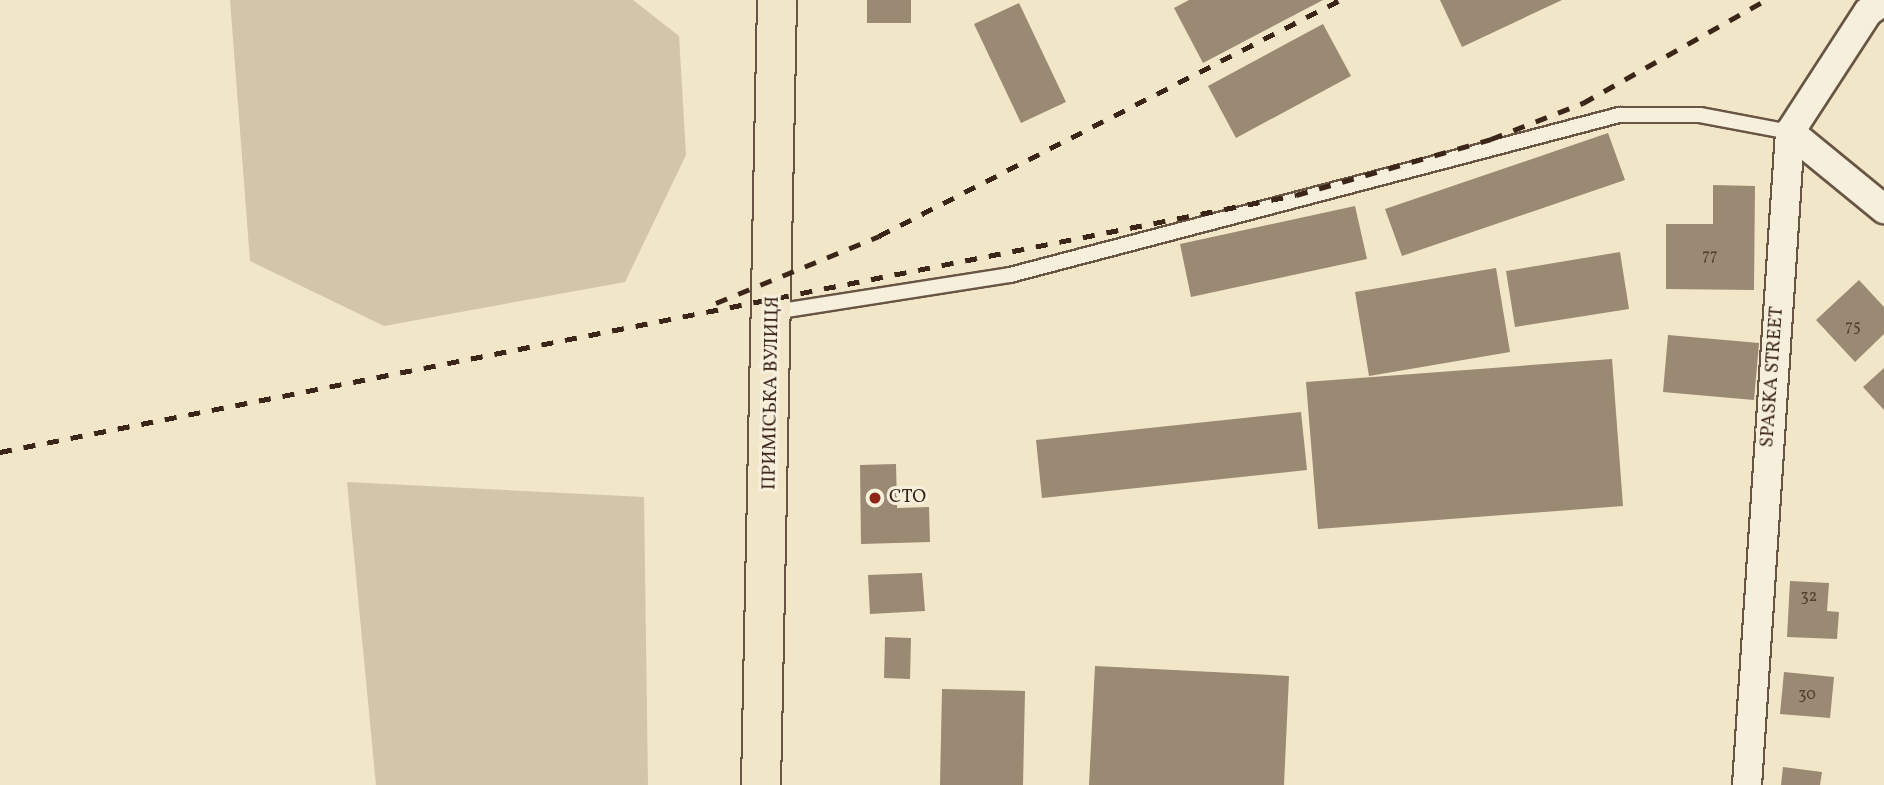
<!DOCTYPE html>
<meta charset="utf-8">
<style>
body{margin:0}
#map{position:relative;width:1884px;height:785px;overflow:hidden;background:#f1e6c7;font-family:Vollkorn,serif}
div>[style]{position:absolute}
[style*='--x']{left:calc(var(--x)*1px);top:calc(var(--y)*1px);width:calc(var(--w)*1px);rotate:calc(var(--a)*1deg)}
.green>*{inset:0;background:#d2c5a9}
.building>*{inset:0;background:#9a8973}
.roads{filter:drop-shadow(2px 0 #685544) drop-shadow(-2px 0 #685544) drop-shadow(0 2px #685544) drop-shadow(0 -2px #685544)}
.lane>*{height:14px;margin:-7px;padding:0 7px;transform-origin:7px;border-radius:7px;background:#f6efdb}
.street>*{height:28px;margin:-14px;padding:0 14px;transform-origin:14px;border-radius:14px;background:#f6efdb}
.primary>*{height:38px;margin:-19px;padding:0 19px;transform-origin:19px;border-radius:19px;background:#f1e6c7}
.rail>*{height:5px;margin-top:-2.5px;transform-origin:0;background:repeating-linear-gradient(90deg,#3b2519 0 12px,transparent 0 24px)}
.dots>*{width:19px;height:19px;translate:-50% -50%;box-sizing:border-box;border:4px solid #f6efdb;border-radius:50%}
span{translate:-50% -50%;white-space:nowrap;text-align:center;line-height:1.15;-webkit-text-stroke:6px #f6efdb;paint-order:stroke}
.number-label{font-size:16px;color:#533e30}
.number-label span{-webkit-text-stroke-width:0}
.street-label{font-size:19px;color:#3b2519}
.poi-label{font-size:19px;color:#3b2519}
.left{translate:0 -50%;text-align:left}
</style>
<div id="map">
<div class="green">
<div style="clip-path:polygon(230px 0,633px 0,679px 36px,686px 155px,625px 282px,384px 326px,250px 261px)"></div>
<div style="clip-path:polygon(347px 482px,644px 497px,648px 785px,376px 785px)"></div>
</div>
<div class="building">
<div style="clip-path:polygon(867px 0,911px 0,911px 23px,867px 23px)"></div>
<div style="clip-path:polygon(1189px 0,1323px 0,1203px 63px,1174px 8px)"></div>
<div style="clip-path:polygon(1440px 0,1562px 0,1462px 47px)"></div>
<div style="clip-path:polygon(1019px 3px,1066px 102px,1021px 123px,974px 24px)"></div>
<div style="clip-path:polygon(1323px 24px,1351px 76px,1236px 138px,1208px 86px)"></div>
<div style="clip-path:polygon(1608px 133px,1625px 180px,1402px 256px,1385px 209px)"></div>
<div style="clip-path:polygon(1713px 185px,1755px 186px,1754px 290px,1666px 289px,1666px 224px,1713px 224px)"></div>
<div style="clip-path:polygon(1355px 206px,1367px 259px,1191px 297px,1180px 244px)"></div>
<div style="clip-path:polygon(1620px 252px,1629px 309px,1515px 327px,1506px 271px)"></div>
<div style="clip-path:polygon(1496px 268px,1510px 352px,1369px 376px,1355px 292px)"></div>
<div style="clip-path:polygon(1859px 280px,1884px 307px,1884px 334px,1855px 362px,1816px 320px)"></div>
<div style="clip-path:polygon(1668px 335px,1759px 343px,1754px 400px,1663px 392px)"></div>
<div style="clip-path:polygon(1612px 359px,1623px 506px,1318px 529px,1306px 382px)"></div>
<div style="clip-path:polygon(1884px 368px,1884px 410px,1863px 387px)"></div>
<div style="clip-path:polygon(1301px 412px,1307px 470px,1042px 498px,1036px 440px)"></div>
<div style="clip-path:polygon(896px 464px,897px 508px,929px 507px,930px 542px,861px 544px,860px 465px)"></div>
<div style="clip-path:polygon(922px 573px,925px 611px,870px 614px,868px 575px)"></div>
<div style="clip-path:polygon(1790px 581px,1829px 583px,1827px 611px,1839px 612px,1837px 639px,1787px 637px)"></div>
<div style="clip-path:polygon(885px 637px,911px 638px,910px 679px,884px 678px)"></div>
<div style="clip-path:polygon(1095px 666px,1289px 676px,1284px 785px,1089px 785px)"></div>
<div style="clip-path:polygon(1784px 672px,1834px 677px,1830px 718px,1780px 714px)"></div>
<div style="clip-path:polygon(942px 689px,1025px 691px,1023px 785px,940px 785px)"></div>
<div style="clip-path:polygon(1783px 767px,1822px 772px,1820px 785px,1781px 785px)"></div>
</div>
<div class="roads">
<div class="lane">
<div style="--x:774;--y:312;--w:239;--a:-8.9"></div>
<div style="--x:1010;--y:275;--w:630;--a:-14.72"></div>
<div style="--x:1619;--y:115;--w:81;--a:0"></div>
<div style="--x:1700;--y:115;--w:92;--a:10.7"></div>
</div>
<div class="street">
<div style="--x:1790;--y:132;--w:122;--a:39.3"></div>
<div style="--x:1747;--y:785;--w:654;--a:-86.23"></div>
<div style="--x:1790;--y:132;--w:143;--a:-57"></div>
<div style="--x:1868;--y:12;--w:19;--a:-35"></div>
</div>
<div class="primary">
<div style="--x:761;--y:785;--w:785;--a:-88.83"></div>
</div>
</div>
<div class="rail">
<div style="--x:716;--y:303;--w:176;--a:-22.3"></div>
<div style="--x:879;--y:236;--w:518;--a:-27.11"></div>
<div style="--x:0;--y:452;--w:1321;--a:-11.22"></div>
<div style="--x:1296;--y:195;--w:203;--a:-16"></div>
<div style="--x:1491;--y:139;--w:99;--a:-21.4"></div>
<div style="--x:1583;--y:103;--w:210;--a:-29.4"></div>
</div>
<div class="dots">
<div style="left:875px;top:498px;background:#8f2418"></div>
</div>
<div class="number-label">
<span style="left:1710px;top:256px">77</span>
<span style="left:1853px;top:327px">75</span>
<span style="left:1809px;top:597px">32</span>
<span style="left:1807px;top:695px">30</span>
</div>
<div class="street-label">
<span style="left:1773px;top:377px;rotate:-86deg">SPASKA STREET</span>
<span style="left:772px;top:393px;rotate:-89deg">ПРИМІСЬКА ВУЛИЦЯ</span>
</div>
<div class="poi-label">
<span class="left" style="left:889px;top:498px">СТО</span>
</div>
</div>
